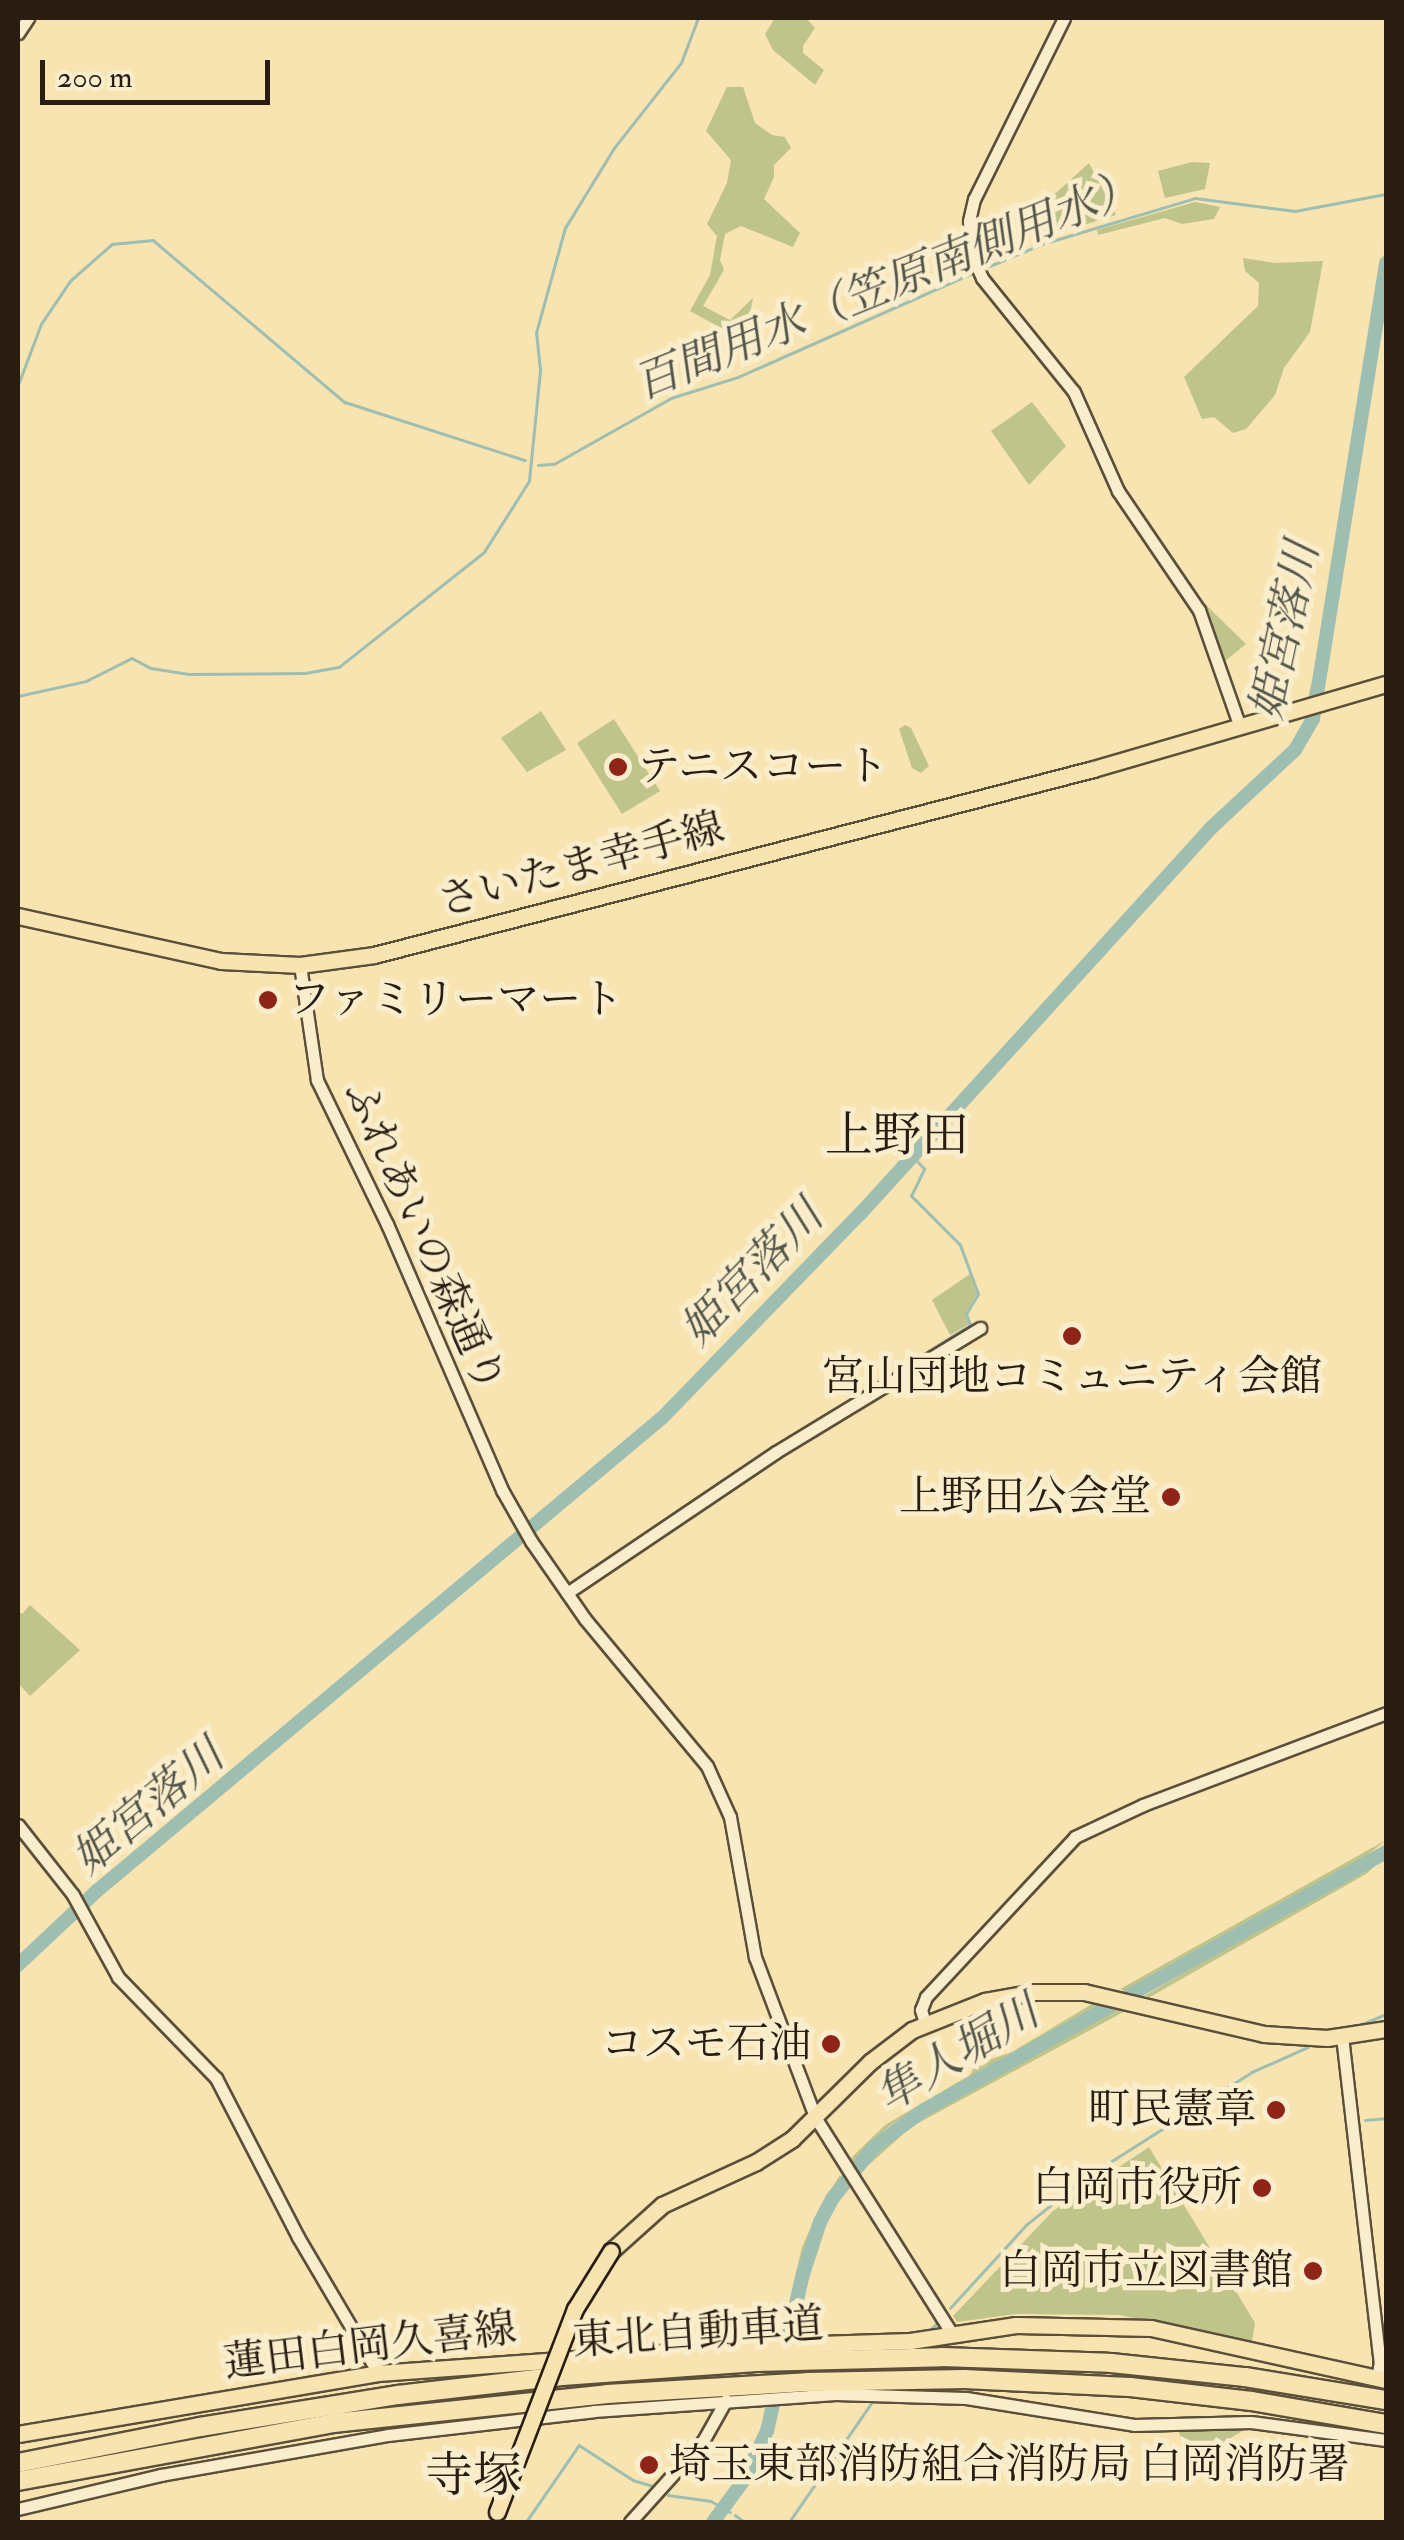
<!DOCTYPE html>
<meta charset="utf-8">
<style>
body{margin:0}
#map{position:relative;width:1404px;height:2540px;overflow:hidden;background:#f7e4b1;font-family:"IM FELL Double Pica","Noto Serif JP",serif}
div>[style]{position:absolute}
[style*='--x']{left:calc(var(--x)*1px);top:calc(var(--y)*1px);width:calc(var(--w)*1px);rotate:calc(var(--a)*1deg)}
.green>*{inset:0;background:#bec48a}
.stream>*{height:2.5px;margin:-1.25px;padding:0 1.25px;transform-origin:1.25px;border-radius:1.25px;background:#9ebeb2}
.river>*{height:14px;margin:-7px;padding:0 7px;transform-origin:7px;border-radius:7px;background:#9ebeb2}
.roads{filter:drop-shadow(2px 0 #5c4f3a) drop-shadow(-2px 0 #5c4f3a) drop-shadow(0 2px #5c4f3a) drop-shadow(0 -2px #5c4f3a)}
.minor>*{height:11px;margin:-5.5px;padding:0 5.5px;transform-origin:5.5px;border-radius:5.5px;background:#faedcc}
.major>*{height:15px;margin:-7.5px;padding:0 7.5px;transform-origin:7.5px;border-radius:7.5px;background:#f7e4b1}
.highway>*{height:18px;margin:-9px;padding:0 9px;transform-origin:9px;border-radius:9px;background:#f7e4b1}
.bridges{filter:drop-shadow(2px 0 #291d12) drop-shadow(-2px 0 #291d12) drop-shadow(0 2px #291d12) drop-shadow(0 -2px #291d12)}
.major-bridge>*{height:15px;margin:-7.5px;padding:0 7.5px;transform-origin:7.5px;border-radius:7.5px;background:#f7e4b1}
.dots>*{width:28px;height:28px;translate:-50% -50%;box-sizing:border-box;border:5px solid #faedcc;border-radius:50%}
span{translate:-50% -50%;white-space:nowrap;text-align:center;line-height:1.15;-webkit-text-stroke:10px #faedcc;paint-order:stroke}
.poi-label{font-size:42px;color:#291d12}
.left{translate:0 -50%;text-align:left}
.right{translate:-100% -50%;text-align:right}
.street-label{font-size:42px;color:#291d12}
.water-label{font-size:45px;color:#52554a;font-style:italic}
.quarter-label{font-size:48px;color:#291d12}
.frame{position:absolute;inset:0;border:20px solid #291d12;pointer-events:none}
.scale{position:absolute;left:40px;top:60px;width:230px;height:45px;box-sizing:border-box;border:5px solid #291d12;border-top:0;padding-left:12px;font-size:30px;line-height:35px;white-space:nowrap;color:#291d12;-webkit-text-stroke:8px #faedcc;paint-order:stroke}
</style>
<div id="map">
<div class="green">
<div style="clip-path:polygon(775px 18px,806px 18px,815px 28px,803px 46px,803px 53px,824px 70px,815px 85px,773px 50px,765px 34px)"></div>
<div style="clip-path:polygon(727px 87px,743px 87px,755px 123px,772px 135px,785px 137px,791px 148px,774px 165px,774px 177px,764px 199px,800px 233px,793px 247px,741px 226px,725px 234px,720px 260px,724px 270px,703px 306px,730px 320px,753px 298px,748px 325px,763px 329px,743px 340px,690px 311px,710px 275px,717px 236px,707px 224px,727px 183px,731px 160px,706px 131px)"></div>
<div style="clip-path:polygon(1192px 162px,1210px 163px,1205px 189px,1165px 198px,1158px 171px)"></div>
<div style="clip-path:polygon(1089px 163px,1116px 215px,1036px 240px,1025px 221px)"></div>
<div style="clip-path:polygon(1195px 202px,1220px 207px,1214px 219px,1182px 224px,1165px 218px,1098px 235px,1097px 230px)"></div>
<div style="clip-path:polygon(1386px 224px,1313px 697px,1308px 698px,1314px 672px)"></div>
<div style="clip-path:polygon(1243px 258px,1275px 263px,1323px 261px,1310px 332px,1284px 368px,1275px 395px,1246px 429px,1233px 433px,1214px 417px,1202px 419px,1184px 377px,1258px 306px,1259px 283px,1245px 271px)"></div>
<div style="clip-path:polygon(1032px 402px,1066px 446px,1029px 485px,991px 431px)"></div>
<div style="clip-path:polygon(1206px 605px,1246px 644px,1224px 662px,1203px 608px)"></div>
<div style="clip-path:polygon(541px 711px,566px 750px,527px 772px,501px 738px)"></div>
<div style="clip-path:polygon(614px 719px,660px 791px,622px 814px,577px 743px)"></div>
<div style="clip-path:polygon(905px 725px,911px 728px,929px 766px,921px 773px,912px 768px,899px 729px)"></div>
<div style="clip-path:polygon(970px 1274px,977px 1294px,965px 1314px,969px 1324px,950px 1335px,932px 1300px)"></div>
<div style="clip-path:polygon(30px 1605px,80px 1650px,30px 1696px,18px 1683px,18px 1610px,22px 1614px)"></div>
<div style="clip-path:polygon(1386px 1840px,1359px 1862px,1126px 1991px,1120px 1989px)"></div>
<div style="clip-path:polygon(1386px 1856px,1366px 1874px,1150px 1997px,1144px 1996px)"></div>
<div style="clip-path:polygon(1097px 2001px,1107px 2004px,937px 2096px,890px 2126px,854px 2162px,851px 2158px,885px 2125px,970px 2075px,976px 2064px,1012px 2052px)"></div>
<div style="clip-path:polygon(1121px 2007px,1129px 2009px,911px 2127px,861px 2172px,876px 2149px,904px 2127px)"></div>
<div style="clip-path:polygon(1149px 2147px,1255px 2323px,1252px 2342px,1119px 2315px,1016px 2314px,957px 2322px,953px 2316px,1053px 2211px)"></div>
<div style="clip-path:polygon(840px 2175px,843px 2180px,806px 2248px,784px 2340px,780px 2341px,802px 2247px,821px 2205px)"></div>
<div style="clip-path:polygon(1175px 2426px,1246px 2426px,1247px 2428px,1194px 2461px)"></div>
</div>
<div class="stream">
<div style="--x:985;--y:268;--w:62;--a:-22.8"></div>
<div style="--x:1042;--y:244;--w:160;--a:-16.7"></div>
<div style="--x:1195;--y:198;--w:101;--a:7.4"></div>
<div style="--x:1295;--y:211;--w:93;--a:-10.6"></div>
<div style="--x:18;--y:385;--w:65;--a:-69.3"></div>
<div style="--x:41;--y:324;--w:52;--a:-56"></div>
<div style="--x:70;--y:281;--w:56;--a:-41.4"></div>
<div style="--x:112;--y:244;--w:41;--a:-5.6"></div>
<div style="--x:153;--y:240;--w:251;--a:40.2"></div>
<div style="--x:345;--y:402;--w:189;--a:17.9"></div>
<div style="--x:538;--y:465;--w:16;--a:-4"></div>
<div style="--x:554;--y:464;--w:134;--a:-29.4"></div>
<div style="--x:671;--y:398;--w:70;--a:-17.4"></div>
<div style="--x:738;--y:377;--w:257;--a:-23.9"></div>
<div style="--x:18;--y:696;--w:70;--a:-12.4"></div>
<div style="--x:86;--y:681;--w:51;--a:-26.6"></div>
<div style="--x:132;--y:658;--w:21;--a:28"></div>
<div style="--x:151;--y:668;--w:38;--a:9"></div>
<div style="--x:189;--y:674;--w:116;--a:-0.5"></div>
<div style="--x:305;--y:673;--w:35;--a:-10"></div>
<div style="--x:339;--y:667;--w:185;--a:-38.4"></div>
<div style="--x:484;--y:552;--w:84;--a:-57.6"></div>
<div style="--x:529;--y:481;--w:112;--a:-84.3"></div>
<div style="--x:540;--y:370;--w:37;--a:-96"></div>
<div style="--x:536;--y:333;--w:109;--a:-74.6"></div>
<div style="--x:565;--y:228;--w:94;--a:-58.5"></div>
<div style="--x:614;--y:148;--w:108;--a:-51.8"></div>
<div style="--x:681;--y:63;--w:48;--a:-69.3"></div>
<div style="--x:852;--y:1399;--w:139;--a:-32.1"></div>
<div style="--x:970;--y:1325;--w:12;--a:-110"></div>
<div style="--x:966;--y:1314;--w:23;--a:-59"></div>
<div style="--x:978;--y:1294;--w:52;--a:-110.2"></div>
<div style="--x:960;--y:1245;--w:69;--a:-135"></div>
<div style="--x:911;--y:1196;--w:30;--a:-64"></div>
<div style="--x:924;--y:1169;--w:18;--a:-133"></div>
<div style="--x:1360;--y:2025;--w:28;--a:-23"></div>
<div style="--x:1365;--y:2120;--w:21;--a:-5"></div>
<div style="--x:950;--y:2308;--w:113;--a:-47.5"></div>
<div style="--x:1026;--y:2225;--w:75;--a:-38.5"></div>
<div style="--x:1085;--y:2178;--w:198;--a:-32.4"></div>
<div style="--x:1252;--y:2072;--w:61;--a:-24.1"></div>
<div style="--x:932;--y:2328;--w:8;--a:-45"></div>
<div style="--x:668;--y:2495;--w:43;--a:7.9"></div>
<div style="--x:711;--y:2501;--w:22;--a:30"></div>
<div style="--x:735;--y:2515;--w:12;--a:35"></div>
<div style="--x:526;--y:2522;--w:93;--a:-55.5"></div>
<div style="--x:579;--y:2445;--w:64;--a:32.9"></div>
<div style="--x:633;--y:2480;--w:21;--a:17"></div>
<div style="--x:789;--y:2522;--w:146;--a:-55.3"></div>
</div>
<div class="river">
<div style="--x:18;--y:1965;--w:110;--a:-43.2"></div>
<div style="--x:98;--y:1890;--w:735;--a:-39.93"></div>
<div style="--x:662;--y:1418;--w:286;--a:-45.9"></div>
<div style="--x:861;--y:1213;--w:522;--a:-47.72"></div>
<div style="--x:1212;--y:827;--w:113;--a:-42.9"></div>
<div style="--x:1295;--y:750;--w:36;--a:-60"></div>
<div style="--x:1313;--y:719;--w:462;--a:-80.9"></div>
<div style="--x:713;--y:2522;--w:52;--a:-53.6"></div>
<div style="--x:744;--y:2480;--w:54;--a:-64.9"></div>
<div style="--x:767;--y:2431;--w:161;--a:-77.1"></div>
<div style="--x:803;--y:2274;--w:55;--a:-71.9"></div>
<div style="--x:820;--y:2222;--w:26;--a:-62"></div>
<div style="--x:832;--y:2199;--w:65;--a:-51.2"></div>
<div style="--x:873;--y:2148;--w:64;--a:-36.7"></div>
<div style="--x:924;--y:2110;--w:529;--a:-29.18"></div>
</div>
<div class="roads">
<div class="minor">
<div style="--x:1064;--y:18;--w:202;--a:116.4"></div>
<div style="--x:974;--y:199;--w:23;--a:103"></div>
<div style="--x:969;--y:221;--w:32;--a:86"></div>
<div style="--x:971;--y:253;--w:27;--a:66"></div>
<div style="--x:982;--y:278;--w:146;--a:51.1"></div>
<div style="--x:1074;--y:392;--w:108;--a:66"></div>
<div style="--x:1118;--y:491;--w:144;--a:55.8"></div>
<div style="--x:1199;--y:610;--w:121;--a:70.7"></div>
<div style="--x:18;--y:33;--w:18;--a:-56"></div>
<div style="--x:300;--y:965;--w:116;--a:81.6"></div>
<div style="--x:317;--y:1080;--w:160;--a:64.1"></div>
<div style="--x:387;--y:1224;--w:290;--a:66.6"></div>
<div style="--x:502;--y:1490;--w:59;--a:60.4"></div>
<div style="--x:531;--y:1541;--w:95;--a:55.3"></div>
<div style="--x:585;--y:1619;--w:191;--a:50.3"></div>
<div style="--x:707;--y:1766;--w:56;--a:65.7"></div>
<div style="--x:730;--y:1817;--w:142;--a:79.9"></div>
<div style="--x:755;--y:1957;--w:171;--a:69.4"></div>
<div style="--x:815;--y:2117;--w:258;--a:57.7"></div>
<div style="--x:567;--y:1593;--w:252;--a:-34"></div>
<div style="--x:776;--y:1452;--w:239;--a:-31.3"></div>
<div style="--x:18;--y:1825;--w:89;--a:51.8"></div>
<div style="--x:73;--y:1895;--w:94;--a:61.2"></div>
<div style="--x:118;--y:1977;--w:141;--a:45.9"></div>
<div style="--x:216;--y:2078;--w:179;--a:62.7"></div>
<div style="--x:298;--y:2237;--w:158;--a:59.5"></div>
<div style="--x:925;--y:2023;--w:14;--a:-107"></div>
<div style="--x:921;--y:2010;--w:14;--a:-69"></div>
<div style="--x:926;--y:1997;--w:219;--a:-47"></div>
<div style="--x:1075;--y:1837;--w:75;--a:-25.2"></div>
<div style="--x:1143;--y:1805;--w:260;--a:-20.7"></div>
<div style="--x:1342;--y:2036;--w:328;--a:83.4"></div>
<div style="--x:1380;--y:2362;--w:16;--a:101"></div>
<div style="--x:18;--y:2509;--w:147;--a:-13.4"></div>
<div style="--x:161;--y:2475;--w:230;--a:-10"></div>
<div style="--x:388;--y:2435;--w:207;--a:-6.6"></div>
<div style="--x:594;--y:2411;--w:242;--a:-4"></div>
<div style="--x:835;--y:2394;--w:131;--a:1.7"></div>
<div style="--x:966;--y:2398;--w:170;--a:9.1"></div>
<div style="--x:1134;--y:2425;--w:117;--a:-1.5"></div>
<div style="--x:1251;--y:2422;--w:136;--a:7.6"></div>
<div style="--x:630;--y:2522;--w:109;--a:-48"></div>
<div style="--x:703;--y:2441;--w:47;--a:-60.7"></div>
</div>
<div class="major">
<div style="--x:18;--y:916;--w:208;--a:12.5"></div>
<div style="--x:221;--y:961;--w:79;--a:2.9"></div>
<div style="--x:300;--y:965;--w:75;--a:-7.7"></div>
<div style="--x:374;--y:955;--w:743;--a:-14.5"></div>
<div style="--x:1093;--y:769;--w:305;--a:-16.2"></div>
<div style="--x:611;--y:2251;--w:69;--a:-42"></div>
<div style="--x:662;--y:2205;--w:103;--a:-24.6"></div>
<div style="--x:756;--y:2162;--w:43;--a:-32.6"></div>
<div style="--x:792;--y:2139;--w:110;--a:-44.6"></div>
<div style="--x:870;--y:2062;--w:53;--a:-37.3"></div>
<div style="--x:912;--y:2030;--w:79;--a:-21.7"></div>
<div style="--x:985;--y:2001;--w:51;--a:-10.2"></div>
<div style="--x:1035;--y:1992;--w:49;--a:0"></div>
<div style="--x:1084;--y:1992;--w:185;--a:13.1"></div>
<div style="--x:1264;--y:2034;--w:63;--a:3.6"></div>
<div style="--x:1327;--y:2038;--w:60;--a:-8.7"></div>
<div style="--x:18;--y:2434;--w:365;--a:-9.6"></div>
<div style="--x:378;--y:2373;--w:375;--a:-4.1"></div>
<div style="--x:752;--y:2346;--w:158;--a:-1.8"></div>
<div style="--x:910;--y:2341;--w:107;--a:-8.6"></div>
<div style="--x:1016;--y:2325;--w:135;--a:1.3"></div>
<div style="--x:1151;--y:2328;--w:241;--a:12.5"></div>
</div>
<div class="highway">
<div style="--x:18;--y:2463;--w:186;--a:-11.2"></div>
<div style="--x:200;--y:2427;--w:201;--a:-9.2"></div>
<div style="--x:398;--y:2395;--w:165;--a:-6.6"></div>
<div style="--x:562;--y:2376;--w:195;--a:-4.1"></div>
<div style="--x:756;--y:2362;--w:186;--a:-1.5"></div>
<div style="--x:942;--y:2357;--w:169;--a:2"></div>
<div style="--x:1111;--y:2363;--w:135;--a:6"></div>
<div style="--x:1245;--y:2377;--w:143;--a:9.3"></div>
<div style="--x:18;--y:2481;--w:320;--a:-10.4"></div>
<div style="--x:333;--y:2423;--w:276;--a:-6"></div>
<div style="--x:607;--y:2394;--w:200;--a:-3.4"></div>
<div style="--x:807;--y:2382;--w:157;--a:-1.1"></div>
<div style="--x:964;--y:2379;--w:166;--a:2.8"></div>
<div style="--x:1130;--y:2387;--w:122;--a:6.6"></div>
<div style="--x:1251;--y:2401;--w:137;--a:9.7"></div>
</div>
</div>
<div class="bridges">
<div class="major-bridge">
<div style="--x:497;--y:2512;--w:217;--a:-69"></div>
<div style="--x:575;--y:2309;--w:68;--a:-58.2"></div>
</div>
</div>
<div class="dots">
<div style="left:618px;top:767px;background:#8f2418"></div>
<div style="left:268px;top:1000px;background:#8f2418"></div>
<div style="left:1072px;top:1336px;background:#8f2418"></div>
<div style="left:1171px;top:1497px;background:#8f2418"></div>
<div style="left:831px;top:2044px;background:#8f2418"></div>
<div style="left:1276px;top:2110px;background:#8f2418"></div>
<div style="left:1262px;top:2188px;background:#8f2418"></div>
<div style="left:1313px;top:2271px;background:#8f2418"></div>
<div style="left:649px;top:2465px;background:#8f2418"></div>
</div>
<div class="poi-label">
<span class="left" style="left:638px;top:767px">テニスコート</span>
<span class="left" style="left:288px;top:1000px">ファミリーマート</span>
<span style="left:1072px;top:1377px">宮山団地コミュニティ会館</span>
<span class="right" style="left:1151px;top:1497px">上野田公会堂</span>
<span class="right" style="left:811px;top:2044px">コスモ石油</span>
<span class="right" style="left:1256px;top:2110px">町民憲章</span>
<span class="right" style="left:1242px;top:2188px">白岡市役所</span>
<span class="right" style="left:1293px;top:2271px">白岡市立図書館</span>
<span class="left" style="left:669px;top:2465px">埼玉東部消防組合消防局 白岡消防署</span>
</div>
<div class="street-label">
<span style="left:581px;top:865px;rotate:-15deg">さいたま幸手線</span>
<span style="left:424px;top:1237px;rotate:66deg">ふれあいの森通り</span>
<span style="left:698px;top:2333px;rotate:-4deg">東北自動車道</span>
<span style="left:370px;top:2346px;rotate:-7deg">蓮田白岡久喜線</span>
</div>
<div class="water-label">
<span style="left:887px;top:286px;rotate:-22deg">百間用水（笠原南側用水）</span>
<span style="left:1286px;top:631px;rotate:-78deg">姫宮落川</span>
<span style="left:753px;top:1274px;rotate:-46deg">姫宮落川</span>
<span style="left:149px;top:1808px;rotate:-40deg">姫宮落川</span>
<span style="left:958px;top:2055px;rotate:-31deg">隼人堀川</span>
</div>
<div class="quarter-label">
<span style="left:897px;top:1137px">上野田</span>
<span style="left:473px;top:2477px">寺塚</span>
</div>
<div class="frame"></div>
<div class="scale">200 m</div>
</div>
